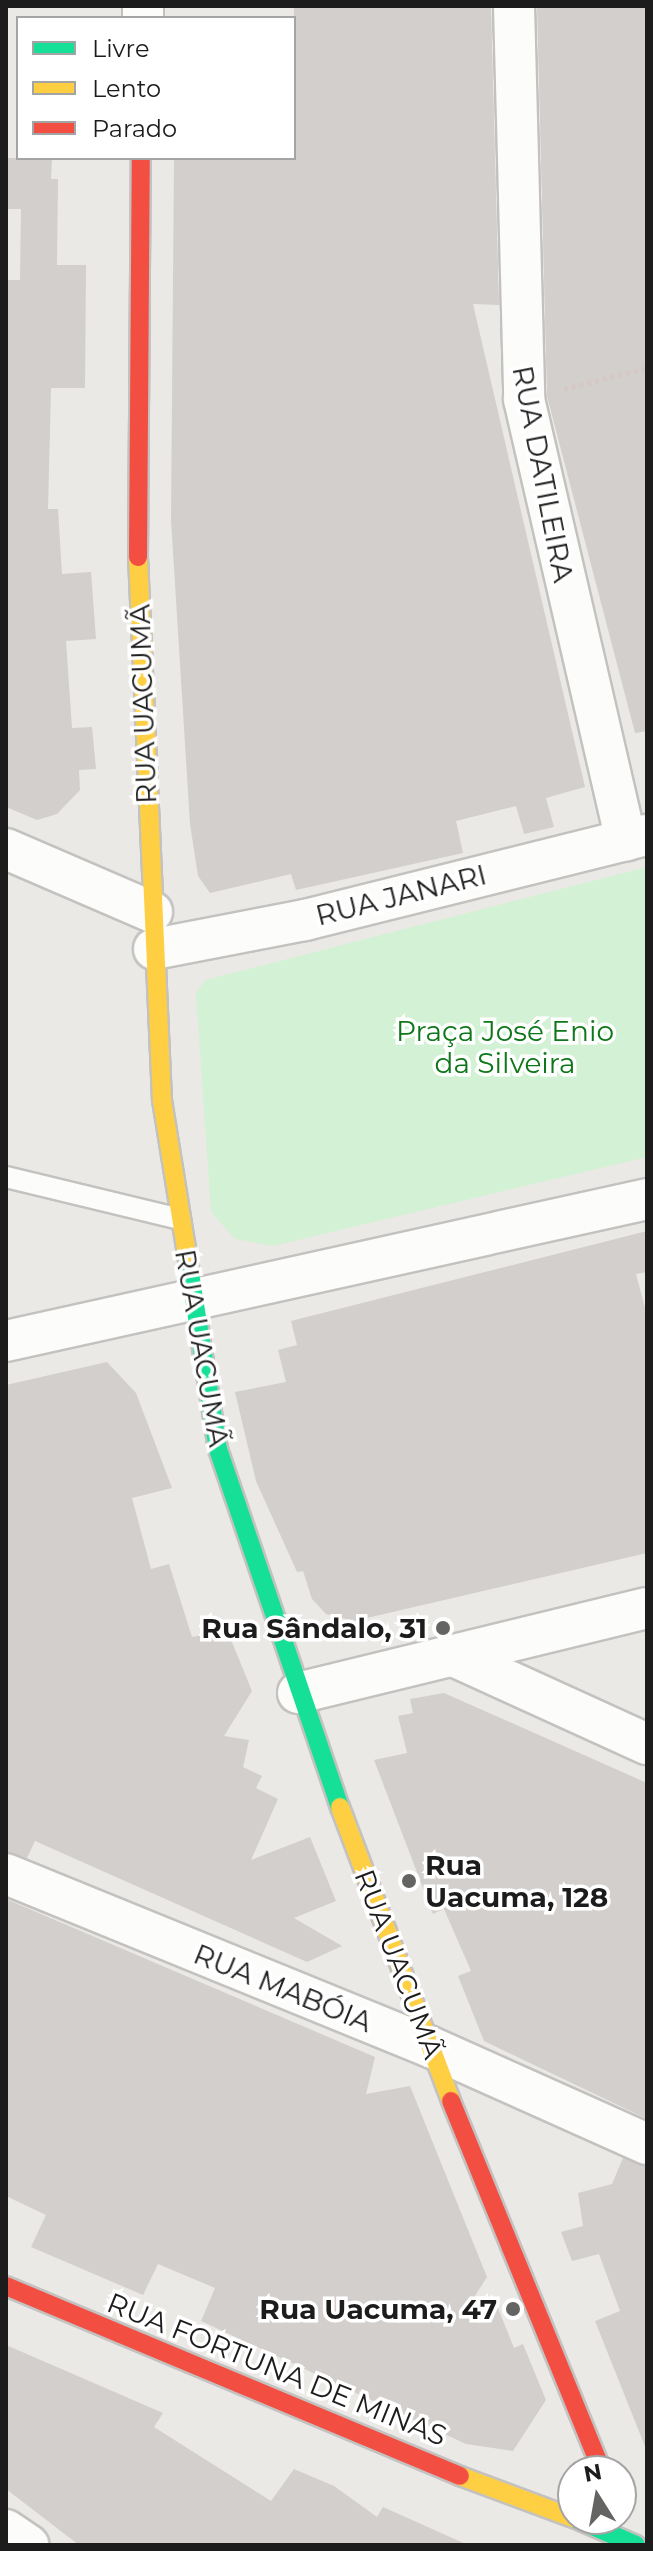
<!DOCTYPE html>
<meta charset="utf-8">
<style>
body{margin:0}
#map{position:relative;width:653px;height:2551px;overflow:hidden;background:#ebe9e5;font-family:Montserrat,sans-serif}
div>[style]{position:absolute}
[style*='--x']{left:calc(var(--x)*1px);top:calc(var(--y)*1px);width:calc(var(--w)*1px);rotate:calc(var(--a)*1deg)}
.park>*{inset:0;background:#d3f1d4}
.building>*{inset:0;background:#d2cfcc}
.path>*{height:5px;margin-top:-2.5px;transform-origin:0;background:repeating-linear-gradient(90deg,#d5c8c5 0 4px,transparent 0 8px)}
.roads{filter:drop-shadow(2px 0 #c3c2c1) drop-shadow(-2px 0 #c3c2c1) drop-shadow(0 2px #c3c2c1) drop-shadow(0 -2px #c3c2c1)}
.lane>*{height:20px;margin:-10px;padding:0 10px;transform-origin:10px;border-radius:10px;background:#fcfcfb}
.street>*{height:40px;margin:-20px;padding:0 20px;transform-origin:20px;border-radius:20px;background:#fcfcfb}
.fast>*{height:18px;margin:-9px;padding:0 9px;transform-origin:9px;border-radius:9px;background:#16e098}
.slow>*{height:18px;margin:-9px;padding:0 9px;transform-origin:9px;border-radius:9px;background:#ffcf43}
.jam>*{height:18px;margin:-9px;padding:0 9px;transform-origin:9px;border-radius:9px;background:#f24e42}
.dots>*{width:22px;height:22px;translate:-50% -50%;box-sizing:border-box;border:4px solid #fff;border-radius:50%}
span{translate:-50% -50%;white-space:nowrap;text-align:center;line-height:1.15;-webkit-text-stroke:7px #fff;paint-order:stroke}
.street-label{font-size:28px;color:#1c1c1c}
.park-label{font-size:28px;color:#0e771a}
.poi-label{font-size:28px;color:#1c1c1c;font-weight:700}
.right{translate:-100% -50%;text-align:right}
.left{translate:0 -50%;text-align:left}
.frame{position:absolute;inset:0;border:8px solid #1c1c1c;pointer-events:none}
.legend{position:absolute;left:16px;top:16px;width:280px;height:144px;box-sizing:border-box;background:#fff;border:2px solid #a4a4a4;margin:0;padding:10px 14px;list-style:none;font-size:24px;color:#1c1c1c}
.legend li{display:flex;align-items:center;gap:16px;height:40px}
.legend b{width:40px;border:2px solid #a4a4a4}
.north{position:absolute;left:557px;top:2455px;width:80px;height:80px;box-sizing:border-box;background:#fff;border:2px solid #a4a4a4;border-radius:50%;rotate:349deg;font-size:22px;font-weight:700;line-height:32px;text-align:center;color:#1c1c1c}
.north::after{content:'';display:block;margin:auto;width:28px;height:36px;background:#646462;clip-path:polygon(50% 0,100% 100%,50% 72%,0 100%)}
</style>
<div id="map">
<div class="park">
<div style="clip-path:polygon(647px 867px,647px 1157px,273px 1246px,235px 1239px,211px 1212px,196px 993px,205px 980px)"></div>
</div>
<div class="building">
<div style="clip-path:polygon(294px 6px,491px 6px,499px 305px,473px 304px,585px 787px,546px 798px,554px 827px,524px 834px,516px 806px,456px 821px,463px 853px,296px 890px,291px 874px,210px 893px,198px 876px,190px 824px,171px 520px,174px 158px,294px 158px)"></div>
<div style="clip-path:polygon(537px 6px,647px 6px,647px 731px,635px 733px,547px 396px)"></div>
<div style="clip-path:polygon(6px 158px,52px 158px,51px 179px,58px 179px,57px 265px,86px 265px,85px 388px,51px 388px,48px 509px,58px 509px,62px 574px,91px 572px,96px 639px,66px 641px,72px 728px,92px 727px,96px 769px,79px 770px,80px 790px,57px 814px,37px 820px,6px 807px,6px 280px,20px 280px,21px 209px,6px 209px)"></div>
<div style="clip-path:polygon(647px 1231px,647px 1272px,636px 1274px,647px 1315px,647px 1553px,354px 1621px,326px 1614px,312px 1599px,303px 1571px,297px 1572px,256px 1481px,235px 1392px,286px 1382px,278px 1350px,297px 1345px,291px 1321px)"></div>
<div style="clip-path:polygon(107px 1362px,136px 1393px,172px 1488px,132px 1498px,151px 1569px,169px 1564px,192px 1637px,227px 1630px,252px 1691px,224px 1736px,249px 1740px,243px 1767px,262px 1776px,256px 1788px,278px 1799px,251px 1860px,310px 1837px,336px 1901px,294px 1918px,342px 1946px,307px 1962px,35px 1841px,27px 1858px,6px 1852px,6px 1385px)"></div>
<div style="clip-path:polygon(444px 1693px,647px 1783px,647px 2119px,484px 2041px,458px 1976px,471px 1971px,444px 1909px,433px 1914px,374px 1760px,407px 1753px,398px 1716px,413px 1713px,410px 1699px)"></div>
<div style="clip-path:polygon(6px 1899px,375px 2057px,366px 2094px,410px 2086px,487px 2277px,473px 2299px,498px 2308px,514px 2348px,523px 2344px,546px 2400px,513px 2451px,466px 2444px,201px 2321px,215px 2288px,158px 2264px,143px 2295px,31px 2247px,46px 2215px,6px 2196px)"></div>
<div style="clip-path:polygon(623px 2158px,647px 2167px,646px 2449px,595px 2321px,620px 2311px,599px 2254px,572px 2261px,561px 2232px,583px 2226px,578px 2193px,612px 2184px)"></div>
<div style="clip-path:polygon(6px 2345px,163px 2413px,154px 2427px,271px 2501px,294px 2469px,334px 2486px,377px 2517px,383px 2507px,468px 2545px,79px 2545px,6px 2489px)"></div>
</div>
<div class="path">
<div style="--x:564;--y:389;--w:86;--a:-14.2"></div>
</div>
<div class="roads">
<div class="lane">
<div style="--x:6;--y:1177;--w:179;--a:13.6"></div>
</div>
<div class="street">
<div style="--x:514;--y:6;--w:393;--a:88.5"></div>
<div style="--x:524;--y:399;--w:453;--a:77"></div>
<div style="--x:143;--y:18;--w:12;--a:-90"></div>
<div style="--x:6;--y:849;--w:159;--a:23.3"></div>
<div style="--x:154;--y:949;--w:154;--a:-10.9"></div>
<div style="--x:305;--y:920;--w:352;--a:-14"></div>
<div style="--x:6;--y:1341;--w:657;--a:-12.49"></div>
<div style="--x:458;--y:1658;--w:208;--a:24.5"></div>
<div style="--x:298;--y:1693;--w:359;--a:-13.7"></div>
<div style="--x:6;--y:1874;--w:456;--a:22.2"></div>
<div style="--x:428;--y:2046;--w:240;--a:24.1"></div>
<div style="--x:6;--y:2530;--w:27;--a:34"></div>
</div>
<div class="fast">
<div style="--x:187;--y:1254;--w:197;--a:81"></div>
<div style="--x:218;--y:1449;--w:378;--a:71.2"></div>
<div style="--x:576;--y:2519;--w:65;--a:23.4"></div>
</div>
<div class="slow">
<div style="--x:138;--y:557;--w:544;--a:87.47"></div>
<div style="--x:162;--y:1100;--w:156;--a:80.8"></div>
<div style="--x:340;--y:1807;--w:314;--a:69.3"></div>
<div style="--x:460;--y:2476;--w:121;--a:20.4"></div>
</div>
<div class="jam">
<div style="--x:138;--y:557;--w:399;--a:-89.6"></div>
<div style="--x:451;--y:2101;--w:400;--a:67.8"></div>
<div style="--x:6;--y:2286;--w:492;--a:22.7"></div>
</div>
</div>
<div class="dots">
<div style="left:443px;top:1628px;background:#646462"></div>
<div style="left:409px;top:1881px;background:#646462"></div>
<div style="left:513px;top:2309px;background:#646462"></div>
</div>
<div class="street-label">
<span style="left:543px;top:474px;rotate:79deg">RUA DATILEIRA</span>
<span style="left:143px;top:704px;rotate:-92deg">RUA UACUMÃ</span>
<span style="left:401px;top:895px;rotate:-14deg">RUA JANARI</span>
<span style="left:202px;top:1348px;rotate:80deg">RUA UACUMÃ</span>
<span style="left:399px;top:1964px;rotate:69deg">RUA UACUMÃ</span>
<span style="left:283px;top:1988px;rotate:22deg">RUA MABÓIA</span>
<span style="left:277px;top:2369px;rotate:22deg">RUA FORTUNA DE MINAS</span>
</div>
<div class="park-label">
<span style="left:505px;top:1047px">Praça José Enio<br>da Silveira</span>
</div>
<div class="poi-label">
<span class="right" style="left:427px;top:1628px">Rua Sândalo, 31</span>
<span class="left" style="left:425px;top:1881px">Rua<br>Uacuma, 128</span>
<span class="right" style="left:497px;top:2309px">Rua Uacuma, 47</span>
</div>
<div class="frame"></div>
<ul class="legend">
<li><b style="height:10px;background:#16e098"></b>Livre</li>
<li><b style="height:10px;background:#ffcf43"></b>Lento</li>
<li><b style="height:10px;background:#f24e42"></b>Parado</li>
</ul>
<div class="north">N</div>
</div>
